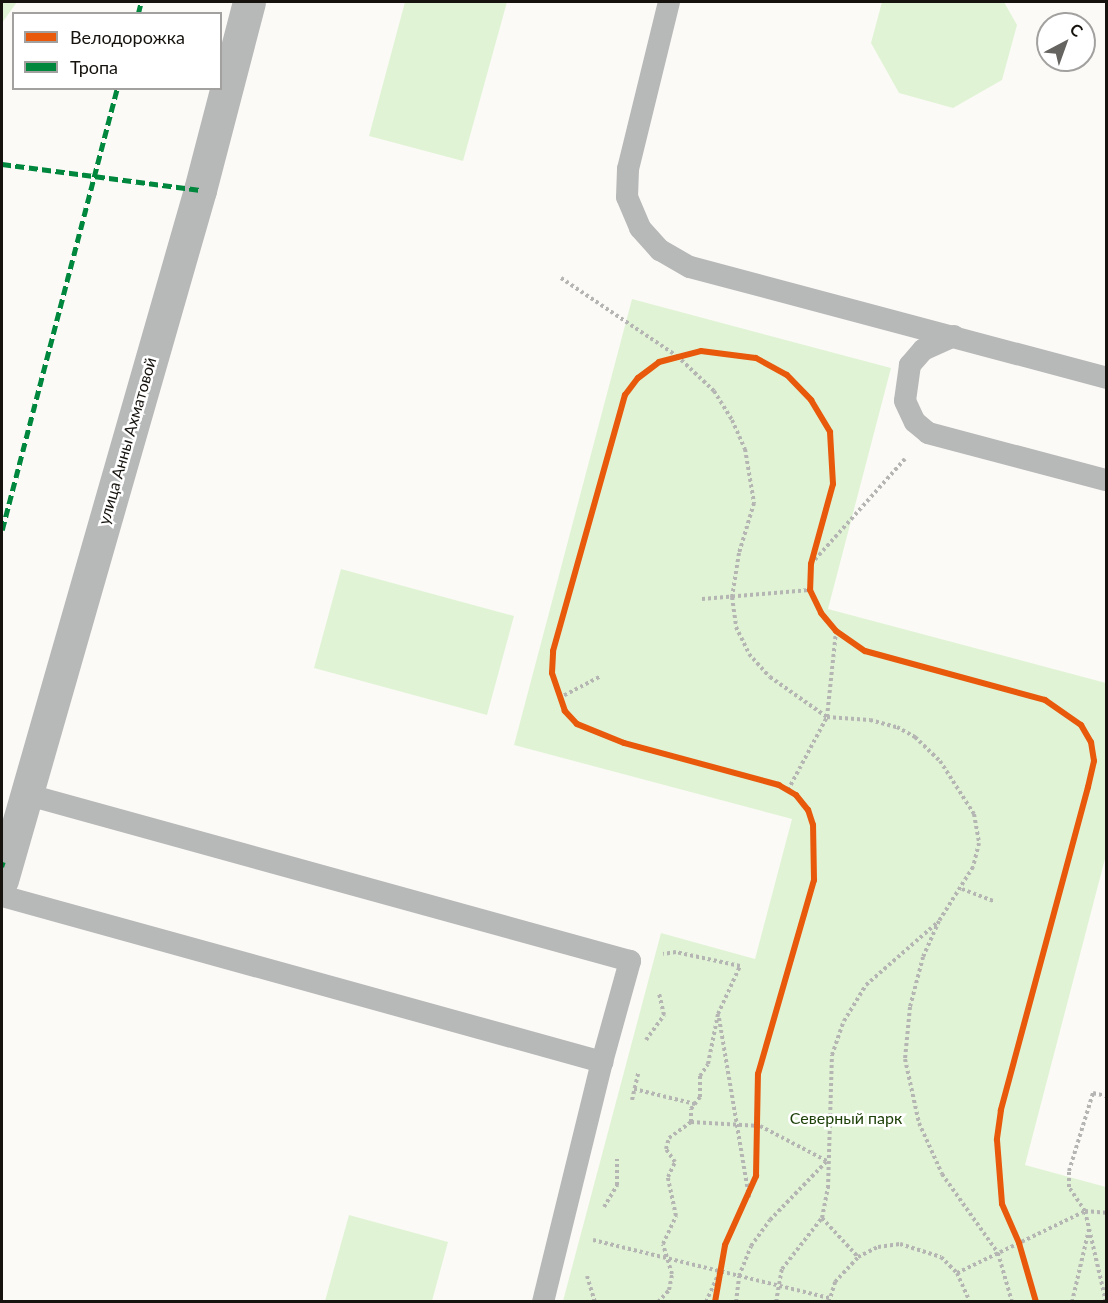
<!DOCTYPE html>
<meta charset="utf-8">
<style>
body{margin:0}
#map{position:relative;width:1108px;height:1303px;overflow:hidden;background:#fcfaf7;font-family:Lato,sans-serif}
div>[style]{position:absolute}
[style*='--x']{left:calc(var(--x)*1px);top:calc(var(--y)*1px);width:calc(var(--w)*1px);rotate:calc(var(--a)*1deg)}
.green>*{inset:0;background:#e0f4d5}
.path>*{height:4px;margin-top:-2px;transform-origin:0;background:repeating-linear-gradient(90deg,#b5b5b3 0 3px,transparent 0 6px)}
.lane>*{height:22px;margin:-11px;padding:0 11px;transform-origin:11px;border-radius:11px;background:#b7b9b8}
.street>*{height:33px;margin:-16.5px;padding:0 16.5px;transform-origin:16.5px;border-radius:16.5px;background:#b7b9b8}
.quiet>*{height:4.5px;margin-top:-2.25px;transform-origin:0;background:repeating-linear-gradient(90deg,#00873e 0 9px,transparent 0 13.5px)}
.cycleway>*{height:6px;margin:-3px;padding:0 3px;transform-origin:3px;border-radius:3px;background:#e8590c}
span{translate:-50% -50%;white-space:nowrap;text-align:center;line-height:1.15;-webkit-text-stroke:5px #fff;paint-order:stroke}
.street-label{font-size:16px;color:#16130e}
.park-label{font-size:16px;color:#1d4008}
.frame{position:absolute;inset:0;border:3px solid #16130e;pointer-events:none}
.legend{position:absolute;left:12px;top:12px;width:210px;height:78px;box-sizing:border-box;background:#fff;border:2px solid #a2a19f;margin:0;padding:8px 10px;list-style:none;font-size:18px;color:#16130e}
.legend li{display:flex;align-items:center;gap:12px;height:30px}
.legend b{width:30px;border:2px solid #a2a19f}
.north{position:absolute;left:1036px;top:12px;width:60px;height:60px;box-sizing:border-box;background:#fff;border:2px solid #a2a19f;border-radius:50%;rotate:41deg;font-size:16px;font-weight:700;line-height:24px;text-align:center;color:#16130e}
.north::after{content:'';display:block;margin:auto;width:21px;height:27px;background:#666460;clip-path:polygon(50% 0,100% 100%,50% 72%,0 100%)}
</style>
<div id="map">
<div class="green">
<div style="clip-path:polygon(2px 2px,17px 2px,2px 23px)"></div>
<div style="clip-path:polygon(405px 2px,507px 2px,463px 161px,369px 136px)"></div>
<div style="clip-path:polygon(882px 2px,1004px 2px,1017px 25px,1002px 80px,953px 108px,899px 93px,871px 43px)"></div>
<div style="clip-path:polygon(632px 299px,891px 368px,828px 609px,1106px 683px,1106px 855px,1025px 1165px,1106px 1187px,1106px 1301px,563px 1301px,661px 933px,755px 959px,792px 819px,514px 745px)"></div>
<div style="clip-path:polygon(341px 569px,514px 616px,487px 715px,314px 668px)"></div>
<div style="clip-path:polygon(349px 1215px,448px 1242px,432px 1301px,325px 1301px)"></div>
</div>
<div class="path">
<div style="--x:561;--y:278;--w:140;--a:33.9"></div>
<div style="--x:677;--y:356;--w:51;--a:43.4"></div>
<div style="--x:714;--y:391;--w:34;--a:58"></div>
<div style="--x:732;--y:420;--w:32;--a:66"></div>
<div style="--x:745;--y:449;--w:55;--a:80.5"></div>
<div style="--x:754;--y:503;--w:52;--a:106.7"></div>
<div style="--x:739;--y:553;--w:45;--a:99"></div>
<div style="--x:732;--y:597;--w:30;--a:82"></div>
<div style="--x:736;--y:627;--w:30;--a:64"></div>
<div style="--x:749;--y:654;--w:31;--a:48"></div>
<div style="--x:770;--y:677;--w:70;--a:35.1"></div>
<div style="--x:827;--y:717;--w:43;--a:4"></div>
<div style="--x:870;--y:720;--w:28;--a:15"></div>
<div style="--x:897;--y:727;--w:21;--a:29"></div>
<div style="--x:915;--y:737;--w:35;--a:44"></div>
<div style="--x:940;--y:761;--w:63;--a:57.3"></div>
<div style="--x:974;--y:814;--w:29;--a:80"></div>
<div style="--x:979;--y:843;--w:25;--a:104"></div>
<div style="--x:973;--y:867;--w:64;--a:122.2"></div>
<div style="--x:939;--y:921;--w:39;--a:114"></div>
<div style="--x:923;--y:957;--w:52;--a:104.6"></div>
<div style="--x:910;--y:1007;--w:52;--a:95.5"></div>
<div style="--x:905;--y:1059;--w:66;--a:77.7"></div>
<div style="--x:919;--y:1123;--w:56;--a:65.7"></div>
<div style="--x:942;--y:1174;--w:97;--a:54.7"></div>
<div style="--x:998;--y:1253;--w:51;--a:74.1"></div>
<div style="--x:811;--y:564;--w:141;--a:-48.2"></div>
<div style="--x:702;--y:599;--w:108;--a:-4.8"></div>
<div style="--x:559;--y:698;--w:47;--a:-27.6"></div>
<div style="--x:788;--y:790;--w:83;--a:-61.9"></div>
<div style="--x:827;--y:717;--w:86;--a:-84"></div>
<div style="--x:962;--y:889;--w:34;--a:21"></div>
<div style="--x:719;--y:1018;--w:182;--a:80.5"></div>
<div style="--x:646;--y:1040;--w:31;--a:-54"></div>
<div style="--x:664;--y:1015;--w:22;--a:-103"></div>
<div style="--x:634;--y:1089;--w:63;--a:13.8"></div>
<div style="--x:632;--y:1100;--w:28;--a:-77"></div>
<div style="--x:691;--y:1122;--w:69;--a:3.3"></div>
<div style="--x:760;--y:1126;--w:76;--a:27.6"></div>
<div style="--x:604;--y:1207;--w:26;--a:-59"></div>
<div style="--x:617;--y:1185;--w:26;--a:-90"></div>
<div style="--x:822;--y:1218;--w:53;--a:47.3"></div>
<div style="--x:593;--y:1240;--w:243;--a:13.8"></div>
<div style="--x:957;--y:1273;--w:142;--a:-25.8"></div>
<div style="--x:1085;--y:1211;--w:21;--a:5"></div>
<div style="--x:587;--y:1276;--w:27;--a:73"></div>
<div style="--x:658;--y:1302;--w:16;--a:-47"></div>
<div style="--x:669;--y:1290;--w:16;--a:-79"></div>
<div style="--x:672;--y:1274;--w:31;--a:-107"></div>
<div style="--x:663;--y:1244;--w:31;--a:-65"></div>
<div style="--x:676;--y:1216;--w:40;--a:-102"></div>
<div style="--x:668;--y:1177;--w:17;--a:-65"></div>
<div style="--x:675;--y:1162;--w:16;--a:-125"></div>
<div style="--x:666;--y:1149;--w:11;--a:-75"></div>
<div style="--x:669;--y:1138;--w:27;--a:-36"></div>
<div style="--x:691;--y:1122;--w:13;--a:-90"></div>
<div style="--x:691;--y:1109;--w:15;--a:-53"></div>
<div style="--x:700;--y:1097;--w:21;--a:-90"></div>
<div style="--x:700;--y:1076;--w:14;--a:-56"></div>
<div style="--x:708;--y:1064;--w:51;--a:-78.7"></div>
<div style="--x:718;--y:1014;--w:53;--a:-65.4"></div>
<div style="--x:740;--y:966;--w:66;--a:-167.7"></div>
<div style="--x:676;--y:952;--w:13;--a:171"></div>
<div style="--x:706;--y:1302;--w:34;--a:-66"></div>
<div style="--x:736;--y:1302;--w:26;--a:-83"></div>
<div style="--x:739;--y:1276;--w:32;--a:-68"></div>
<div style="--x:751;--y:1246;--w:32;--a:-54"></div>
<div style="--x:770;--y:1220;--w:81;--a:-46"></div>
<div style="--x:776;--y:1302;--w:34;--a:-80"></div>
<div style="--x:782;--y:1269;--w:65;--a:-51.9"></div>
<div style="--x:822;--y:1218;--w:31;--a:-79"></div>
<div style="--x:828;--y:1188;--w:133;--a:-88.3"></div>
<div style="--x:832;--y:1055;--w:36;--a:-71"></div>
<div style="--x:844;--y:1021;--w:42;--a:-58.6"></div>
<div style="--x:866;--y:985;--w:96;--a:-41.2"></div>
<div style="--x:829;--y:1302;--w:21;--a:-73"></div>
<div style="--x:835;--y:1282;--w:34;--a:-47"></div>
<div style="--x:858;--y:1257;--w:22;--a:-27"></div>
<div style="--x:878;--y:1247;--w:22;--a:-8"></div>
<div style="--x:900;--y:1244;--w:43;--a:17.6"></div>
<div style="--x:941;--y:1257;--w:23;--a:45"></div>
<div style="--x:957;--y:1273;--w:32;--a:66"></div>
<div style="--x:1072;--y:1302;--w:75;--a:-76.9"></div>
<div style="--x:1106;--y:1302;--w:93;--a:-103"></div>
<div style="--x:1085;--y:1211;--w:29;--a:-124"></div>
<div style="--x:1069;--y:1187;--w:16;--a:-90"></div>
<div style="--x:1069;--y:1171;--w:82;--a:-72.9"></div>
<div style="--x:1093;--y:1093;--w:13;--a:13"></div>
</div>
<div class="lane">
<div style="--x:669;--y:2;--w:172;--a:103.8"></div>
<div style="--x:628;--y:169;--w:28;--a:92"></div>
<div style="--x:627;--y:197;--w:34;--a:67"></div>
<div style="--x:640;--y:228;--w:30;--a:48"></div>
<div style="--x:660;--y:250;--w:34;--a:30"></div>
<div style="--x:690;--y:267;--w:431;--a:14.9"></div>
<div style="--x:954;--y:336;--w:34;--a:156"></div>
<div style="--x:923;--y:350;--w:20;--a:131"></div>
<div style="--x:910;--y:365;--w:36;--a:98"></div>
<div style="--x:905;--y:401;--w:23;--a:65"></div>
<div style="--x:915;--y:422;--w:17;--a:40"></div>
<div style="--x:928;--y:433;--w:184;--a:14.8"></div>
<div style="--x:2;--y:896;--w:623;--a:15.46"></div>
<div style="--x:602;--y:1062;--w:105;--a:-74.5"></div>
<div style="--x:630;--y:961;--w:628;--a:-164.57"></div>
<div style="--x:543;--y:1302;--w:247;--a:-76.2"></div>
</div>
<div class="street">
<div style="--x:2;--y:880;--w:718;--a:-73.99"></div>
<div style="--x:200;--y:190;--w:194;--a:-75.4"></div>
</div>
<div class="quiet">
<div style="--x:138;--y:14;--w:12;--a:-76"></div>
<div style="--x:2;--y:164;--w:200;--a:7.5"></div>
<div style="--x:2;--y:530;--w:457;--a:-75.4"></div>
<div style="--x:2;--y:864;--w:3;--a:18"></div>
</div>
<div class="cycleway">
<div style="--x:715;--y:1302;--w:58;--a:-80"></div>
<div style="--x:725;--y:1245;--w:76;--a:-65.8"></div>
<div style="--x:756;--y:1176;--w:102;--a:-88.9"></div>
<div style="--x:758;--y:1074;--w:202;--a:-73.9"></div>
<div style="--x:814;--y:880;--w:55;--a:-91"></div>
<div style="--x:813;--y:825;--w:16;--a:-108"></div>
<div style="--x:808;--y:810;--w:19;--a:-129"></div>
<div style="--x:796;--y:795;--w:20;--a:-150"></div>
<div style="--x:779;--y:785;--w:161;--a:-164.8"></div>
<div style="--x:624;--y:743;--w:51;--a:-158"></div>
<div style="--x:577;--y:724;--w:18;--a:-133"></div>
<div style="--x:565;--y:711;--w:40;--a:-108.9"></div>
<div style="--x:552;--y:673;--w:22;--a:-87"></div>
<div style="--x:553;--y:651;--w:266;--a:-74.3"></div>
<div style="--x:625;--y:395;--w:21;--a:-53"></div>
<div style="--x:638;--y:378;--w:26;--a:-37"></div>
<div style="--x:659;--y:362;--w:43;--a:-14.7"></div>
<div style="--x:701;--y:351;--w:55;--a:7.3"></div>
<div style="--x:756;--y:358;--w:35;--a:29"></div>
<div style="--x:787;--y:375;--w:35;--a:46"></div>
<div style="--x:811;--y:400;--w:37;--a:59"></div>
<div style="--x:830;--y:432;--w:52;--a:86.7"></div>
<div style="--x:833;--y:484;--w:83;--a:105.4"></div>
<div style="--x:811;--y:564;--w:26;--a:92"></div>
<div style="--x:810;--y:590;--w:25;--a:64"></div>
<div style="--x:821;--y:613;--w:23;--a:50"></div>
<div style="--x:836;--y:631;--w:35;--a:35"></div>
<div style="--x:865;--y:651;--w:187;--a:15.2"></div>
<div style="--x:1045;--y:700;--w:44;--a:34.8"></div>
<div style="--x:1081;--y:725;--w:20;--a:60"></div>
<div style="--x:1091;--y:742;--w:19;--a:81"></div>
<div style="--x:1094;--y:761;--w:27;--a:103"></div>
<div style="--x:1088;--y:787;--w:335;--a:105.1"></div>
<div style="--x:1001;--y:1110;--w:30;--a:98"></div>
<div style="--x:997;--y:1140;--w:64;--a:85.5"></div>
<div style="--x:1002;--y:1204;--w:43;--a:66.4"></div>
<div style="--x:1019;--y:1243;--w:61;--a:73.9"></div>
</div>
<div class="street-label">
<span style="left:127px;top:441px;rotate:-74deg">улица Анны Ахматовой</span>
</div>
<div class="park-label">
<span style="left:846px;top:1118px">Северный парк</span>
</div>
<div class="frame"></div>
<ul class="legend">
<li><b style="height:8px;background:#e8590c"></b>Велодорожка</li>
<li><b style="height:8px;background:#00873e"></b>Тропа</li>
</ul>
<div class="north">С</div>
</div>
